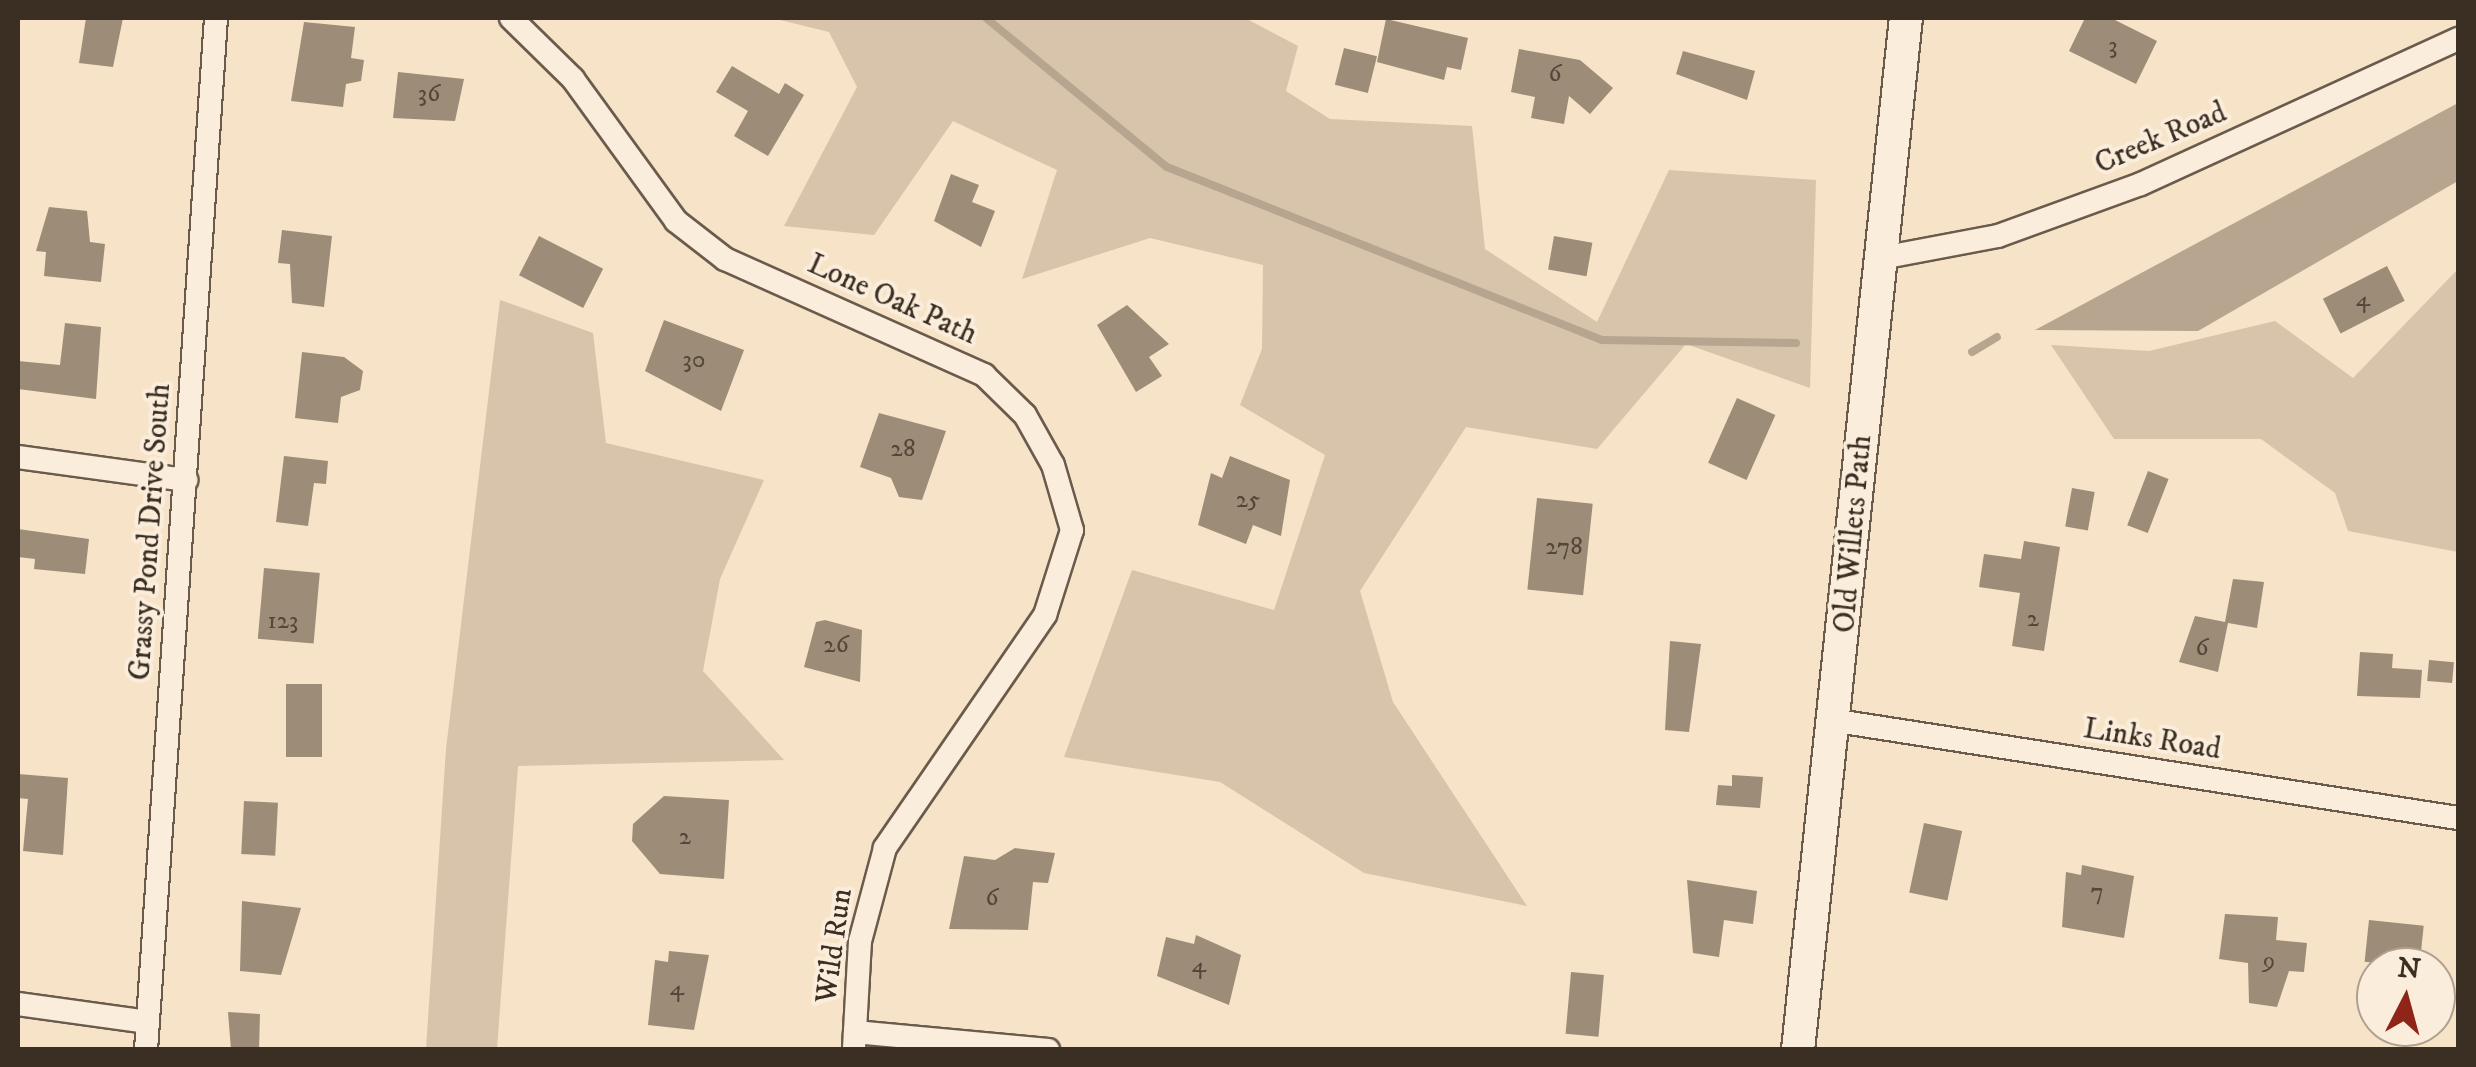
<!DOCTYPE html>
<style>
body{margin:0}
#map{position:relative;width:2476px;height:1067px;overflow:hidden;background:#f7e3c7;font-family:"IM FELL DW Pica",serif}
div>[style]{position:absolute}
.green>*{inset:0;background:#d7c4ab}
.water>*{inset:0;background:#b7a58f}
.stream>*{height:8px;margin:-4px;padding:0 4px;transform-origin:4px;border-radius:4px;background:#b7a58f}
.building>*{inset:0;background:#9d8c78;transform-origin:0 0}
.roads{filter:drop-shadow(2px 0 #6a5b4c) drop-shadow(-2px 0 #6a5b4c) drop-shadow(0 2px #6a5b4c) drop-shadow(0 -2px #6a5b4c)}
.minor>*{height:22px;margin:-11px;padding:0 11px;transform-origin:11px;border-radius:11px;background:#faeddb}
.secondary>*{height:32px;margin:-16px;padding:0 16px;transform-origin:16px;border-radius:16px;background:#faeddb}
span{translate:-50% -50%;white-space:nowrap;text-align:center;line-height:1.15;-webkit-text-stroke:8px #faeddb;paint-order:stroke}
.number-label{font-size:25px;color:#544638}
.number-label span{-webkit-text-stroke-width:0}
.street-label{font-size:30px;color:#3b2e23}
.frame{position:absolute;inset:0;border:20px solid #3b2e23;pointer-events:none}
.north{position:absolute;left:2356px;top:947px;width:100px;height:100px;box-sizing:border-box;background:#faeddb;border:2px solid #aea191;border-radius:50%;rotate:6deg;font-size:28px;font-weight:700;line-height:40px;text-align:center;color:#3b2e23}
.north::after{content:'';display:block;margin:auto;width:35px;height:45px;background:#8f2418;clip-path:polygon(50% 0,100% 100%,50% 72%,0 100%)}
</style>
<div id="map">
<div class="green">
<i style="clip-path:polygon(772px 18px,1245px 18px,1298px 46px,1286px 91px,1330px 119px,1472px 126px,1485px 249px,1597px 322px,1669px 170px,1816px 180px,1810px 388px,1686px 344px,1597px 449px,1466px 427px,1360px 591px,1393px 702px,1527px 906px,1364px 873px,1220px 782px,1064px 757px,1132px 570px,1274px 610px,1325px 455px,1240px 405px,1262px 349px,1263px 265px,1150px 238px,1022px 279px,1057px 170px,953px 121px,874px 235px,784px 226px,857px 87px,829px 32px)"></i>
<i style="clip-path:polygon(2458px 269px,2458px 552px,2348px 531px,2335px 493px,2261px 439px,2114px 439px,2051px 345px,2149px 351px,2275px 321px,2353px 378px)"></i>
<i style="clip-path:polygon(500px 300px,593px 333px,606px 443px,764px 480px,720px 579px,703px 671px,784px 760px,518px 766px,497px 1049px,426px 1049px,446px 749px)"></i>
</div>
<div class="water">
<i style="clip-path:polygon(2458px 103px,2458px 181px,2198px 331px,2035px 330px)"></i>
</div>
<div class="stream">
<i style="left:986px;top:18px;width:234px;rotate:39.5deg"></i>
<i style="left:1167px;top:167px;width:468px;rotate:21.7deg"></i>
<i style="left:1602px;top:340px;width:194px;rotate:0.9deg"></i>
<i style="left:1972px;top:352px;width:29px;rotate:-31deg"></i>
</div>
<div class="building">
<i style="clip-path:polygon(86px 18px,123px 18px,113px 67px,79px 63px)"></i>
<i style="clip-path:polygon(2085px 18px,2111px 18px,2157px 41px,2136px 84px,2069px 51px)"></i>
<i style="clip-path:polygon(1386px 19px,1468px 38px,1461px 70px,1447px 67px,1444px 80px,1377px 62px)"></i>
<i style="clip-path:polygon(304px 22px,355px 27px,351px 58px,364px 60px,361px 81px,346px 84px,343px 107px,291px 101px)"></i>
<i style="left:1344px;top:48px;width:34px;height:38px;rotate:14deg"></i>
<i style="clip-path:polygon(1519px 49px,1580px 60px,1613px 88px,1590px 114px,1569px 96px,1564px 124px,1531px 118px,1535px 97px,1511px 92px)"></i>
<i style="clip-path:polygon(1683px 51px,1755px 71px,1747px 100px,1676px 74px)"></i>
<i style="clip-path:polygon(732px 66px,779px 94px,785px 83px,804px 95px,768px 156px,734px 136px,748px 111px,716px 92px)"></i>
<i style="clip-path:polygon(398px 72px,464px 79px,455px 121px,393px 118px)"></i>
<i style="clip-path:polygon(951px 174px,979px 185px,972px 202px,995px 211px,981px 247px,934px 221px)"></i>
<i style="clip-path:polygon(49px 207px,87px 211px,90px 242px,105px 244px,101px 282px,44px 276px,46px 252px,36px 251px)"></i>
<i style="clip-path:polygon(282px 230px,332px 236px,324px 307px,292px 303px,290px 264px,278px 263px)"></i>
<i style="left:539px;top:236px;width:72px;height:44px;rotate:27deg"></i>
<i style="left:1554px;top:236px;width:39px;height:34px;rotate:10deg"></i>
<i style="left:2387px;top:266px;width:39px;height:72px;rotate:63deg"></i>
<i style="clip-path:polygon(1127px 305px,1169px 344px,1149px 357px,1162px 376px,1136px 392px,1097px 325px)"></i>
<i style="clip-path:polygon(664px 320px,744px 350px,721px 411px,645px 371px)"></i>
<i style="clip-path:polygon(65px 323px,101px 327px,96px 399px,18px 389px,18px 361px,60px 365px)"></i>
<i style="clip-path:polygon(302px 352px,344px 357px,363px 371px,360px 390px,341px 397px,338px 423px,295px 418px)"></i>
<i style="left:1737px;top:398px;width:42px;height:71px;rotate:24deg"></i>
<i style="clip-path:polygon(879px 413px,946px 431px,922px 500px,899px 497px,891px 478px,860px 467px)"></i>
<i style="clip-path:polygon(284px 456px,328px 461px,326px 484px,314px 483px,308px 526px,276px 522px)"></i>
<i style="clip-path:polygon(1230px 456px,1290px 480px,1281px 536px,1253px 525px,1246px 544px,1198px 525px,1211px 473px,1222px 478px)"></i>
<i style="left:2148px;top:471px;width:22px;height:58px;rotate:21deg"></i>
<i style="left:2072px;top:488px;width:23px;height:39px;rotate:10deg"></i>
<i style="left:1537px;top:498px;width:56px;height:92px;rotate:6deg"></i>
<i style="clip-path:polygon(18px 529px,89px 539px,85px 574px,34px 569px,35px 559px,18px 557px)"></i>
<i style="clip-path:polygon(2024px 541px,2060px 547px,2044px 651px,2012px 646px,2020px 593px,1979px 587px,1984px 554px,2021px 559px)"></i>
<i style="left:264px;top:568px;width:56px;height:71px;rotate:5deg"></i>
<i style="clip-path:polygon(2233px 579px,2264px 582px,2257px 628px,2228px 623px,2218px 672px,2179px 662px,2195px 616px,2225px 622px)"></i>
<i style="clip-path:polygon(825px 620px,862px 630px,860px 682px,804px 667px,816px 622px)"></i>
<i style="clip-path:polygon(1670px 641px,1701px 644px,1689px 732px,1665px 730px)"></i>
<i style="clip-path:polygon(2360px 652px,2393px 654px,2392px 668px,2422px 670px,2420px 698px,2357px 696px)"></i>
<i style="left:2429px;top:660px;width:25px;height:21px;rotate:5deg"></i>
<i style="left:286px;top:684px;width:36px;height:73px"></i>
<i style="clip-path:polygon(18px 774px,68px 778px,63px 855px,23px 851px,28px 799px,18px 798px)"></i>
<i style="clip-path:polygon(1732px 775px,1763px 777px,1760px 808px,1716px 805px,1718px 785px,1732px 786px)"></i>
<i style="clip-path:polygon(664px 796px,729px 800px,724px 879px,660px 874px,632px 841px,633px 824px)"></i>
<i style="left:244px;top:801px;width:34px;height:53px;rotate:3deg"></i>
<i style="left:1924px;top:823px;width:39px;height:71px;rotate:12deg"></i>
<i style="clip-path:polygon(1015px 848px,1055px 853px,1048px 883px,1033px 882px,1028px 930px,949px 929px,964px 856px,995px 860px)"></i>
<i style="clip-path:polygon(2082px 865px,2134px 876px,2124px 938px,2062px 927px,2066px 872px,2081px 875px)"></i>
<i style="clip-path:polygon(1687px 880px,1757px 891px,1753px 924px,1724px 920px,1719px 957px,1693px 953px)"></i>
<i style="clip-path:polygon(242px 901px,301px 908px,281px 975px,240px 971px)"></i>
<i style="clip-path:polygon(2225px 914px,2278px 917px,2276px 940px,2307px 943px,2304px 972px,2289px 971px,2277px 1007px,2249px 1003px,2248px 963px,2219px 959px)"></i>
<i style="left:2369px;top:920px;width:55px;height:42px;rotate:6deg"></i>
<i style="clip-path:polygon(1196px 935px,1241px 955px,1229px 1005px,1157px 976px,1166px 937px,1194px 944px)"></i>
<i style="clip-path:polygon(669px 951px,709px 955px,694px 1030px,648px 1025px,655px 960px,668px 962px)"></i>
<i style="left:1571px;top:972px;width:33px;height:62px;rotate:5deg"></i>
<i style="clip-path:polygon(228px 1012px,260px 1014px,259px 1050px,231px 1050px)"></i>
</div>
<div class="roads">
<div class="minor">
<i style="left:511px;top:18px;width:87px;rotate:44.5deg"></i>
<i style="left:573px;top:79px;width:175px;rotate:54deg"></i>
<i style="left:676px;top:221px;width:62px;rotate:37.8deg"></i>
<i style="left:725px;top:259px;width:284px;rotate:24.1deg"></i>
<i style="left:984px;top:375px;width:57px;rotate:44.3deg"></i>
<i style="left:1025px;top:415px;width:57px;rotate:60.8deg"></i>
<i style="left:1053px;top:465px;width:68px;rotate:73.7deg"></i>
<i style="left:1072px;top:530px;width:89px;rotate:107.6deg"></i>
<i style="left:1045px;top:615px;width:283px;rotate:124.5deg"></i>
<i style="left:885px;top:848px;width:96px;rotate:105deg"></i>
<i style="left:860px;top:941px;width:109px;rotate:93.2deg"></i>
<i style="left:1876px;top:259px;width:124px;rotate:-10.7deg"></i>
<i style="left:1998px;top:236px;width:152px;rotate:-20deg"></i>
<i style="left:2141px;top:184px;width:349px;rotate:-24.6deg"></i>
<i style="left:18px;top:457px;width:170px;rotate:7.8deg"></i>
<i style="left:1837px;top:721px;width:629px;rotate:8.88deg"></i>
<i style="left:18px;top:1004px;width:131px;rotate:7.9deg"></i>
<i style="left:855px;top:1032px;width:194px;rotate:5.3deg"></i>
<i style="left:146px;top:1050px;width:1034px;rotate:-86.12deg"></i>
</div>
<div class="secondary">
<i style="left:1798px;top:1050px;width:1038px;rotate:-84.03deg"></i>
</div>
</div>
<div class="number-label">
<span style="left:2113px;top:46px">3</span>
<span style="left:1555px;top:74px">6</span>
<span style="left:429px;top:94px">36</span>
<span style="left:2363px;top:299px">4</span>
<span style="left:694px;top:360px">30</span>
<span style="left:903px;top:449px">28</span>
<span style="left:1248px;top:500px">25</span>
<span style="left:1564px;top:547px">278</span>
<span style="left:2033px;top:619px">2</span>
<span style="left:283px;top:621px">123</span>
<span style="left:836px;top:645px">26</span>
<span style="left:2202px;top:648px">6</span>
<span style="left:685px;top:837px">2</span>
<span style="left:2097px;top:892px">7</span>
<span style="left:992px;top:898px">6</span>
<span style="left:2269px;top:961px">9</span>
<span style="left:1199px;top:965px">4</span>
<span style="left:677px;top:988px">4</span>
</div>
<div class="street-label">
<span style="left:2161px;top:139px;rotate:-23deg">Creek Road</span>
<span style="left:892px;top:300px;rotate:24deg">Lone Oak Path</span>
<span style="left:151px;top:532px;rotate:-86deg">Grassy Pond Drive South</span>
<span style="left:1854px;top:534px;rotate:-85deg">Old Willets Path</span>
<span style="left:2152px;top:740px;rotate:9deg">Links Road</span>
<span style="left:835px;top:946px;rotate:-82deg">Wild Run</span>
</div>
<div class="frame"></div>
<div class="north">N</div>
</div>
